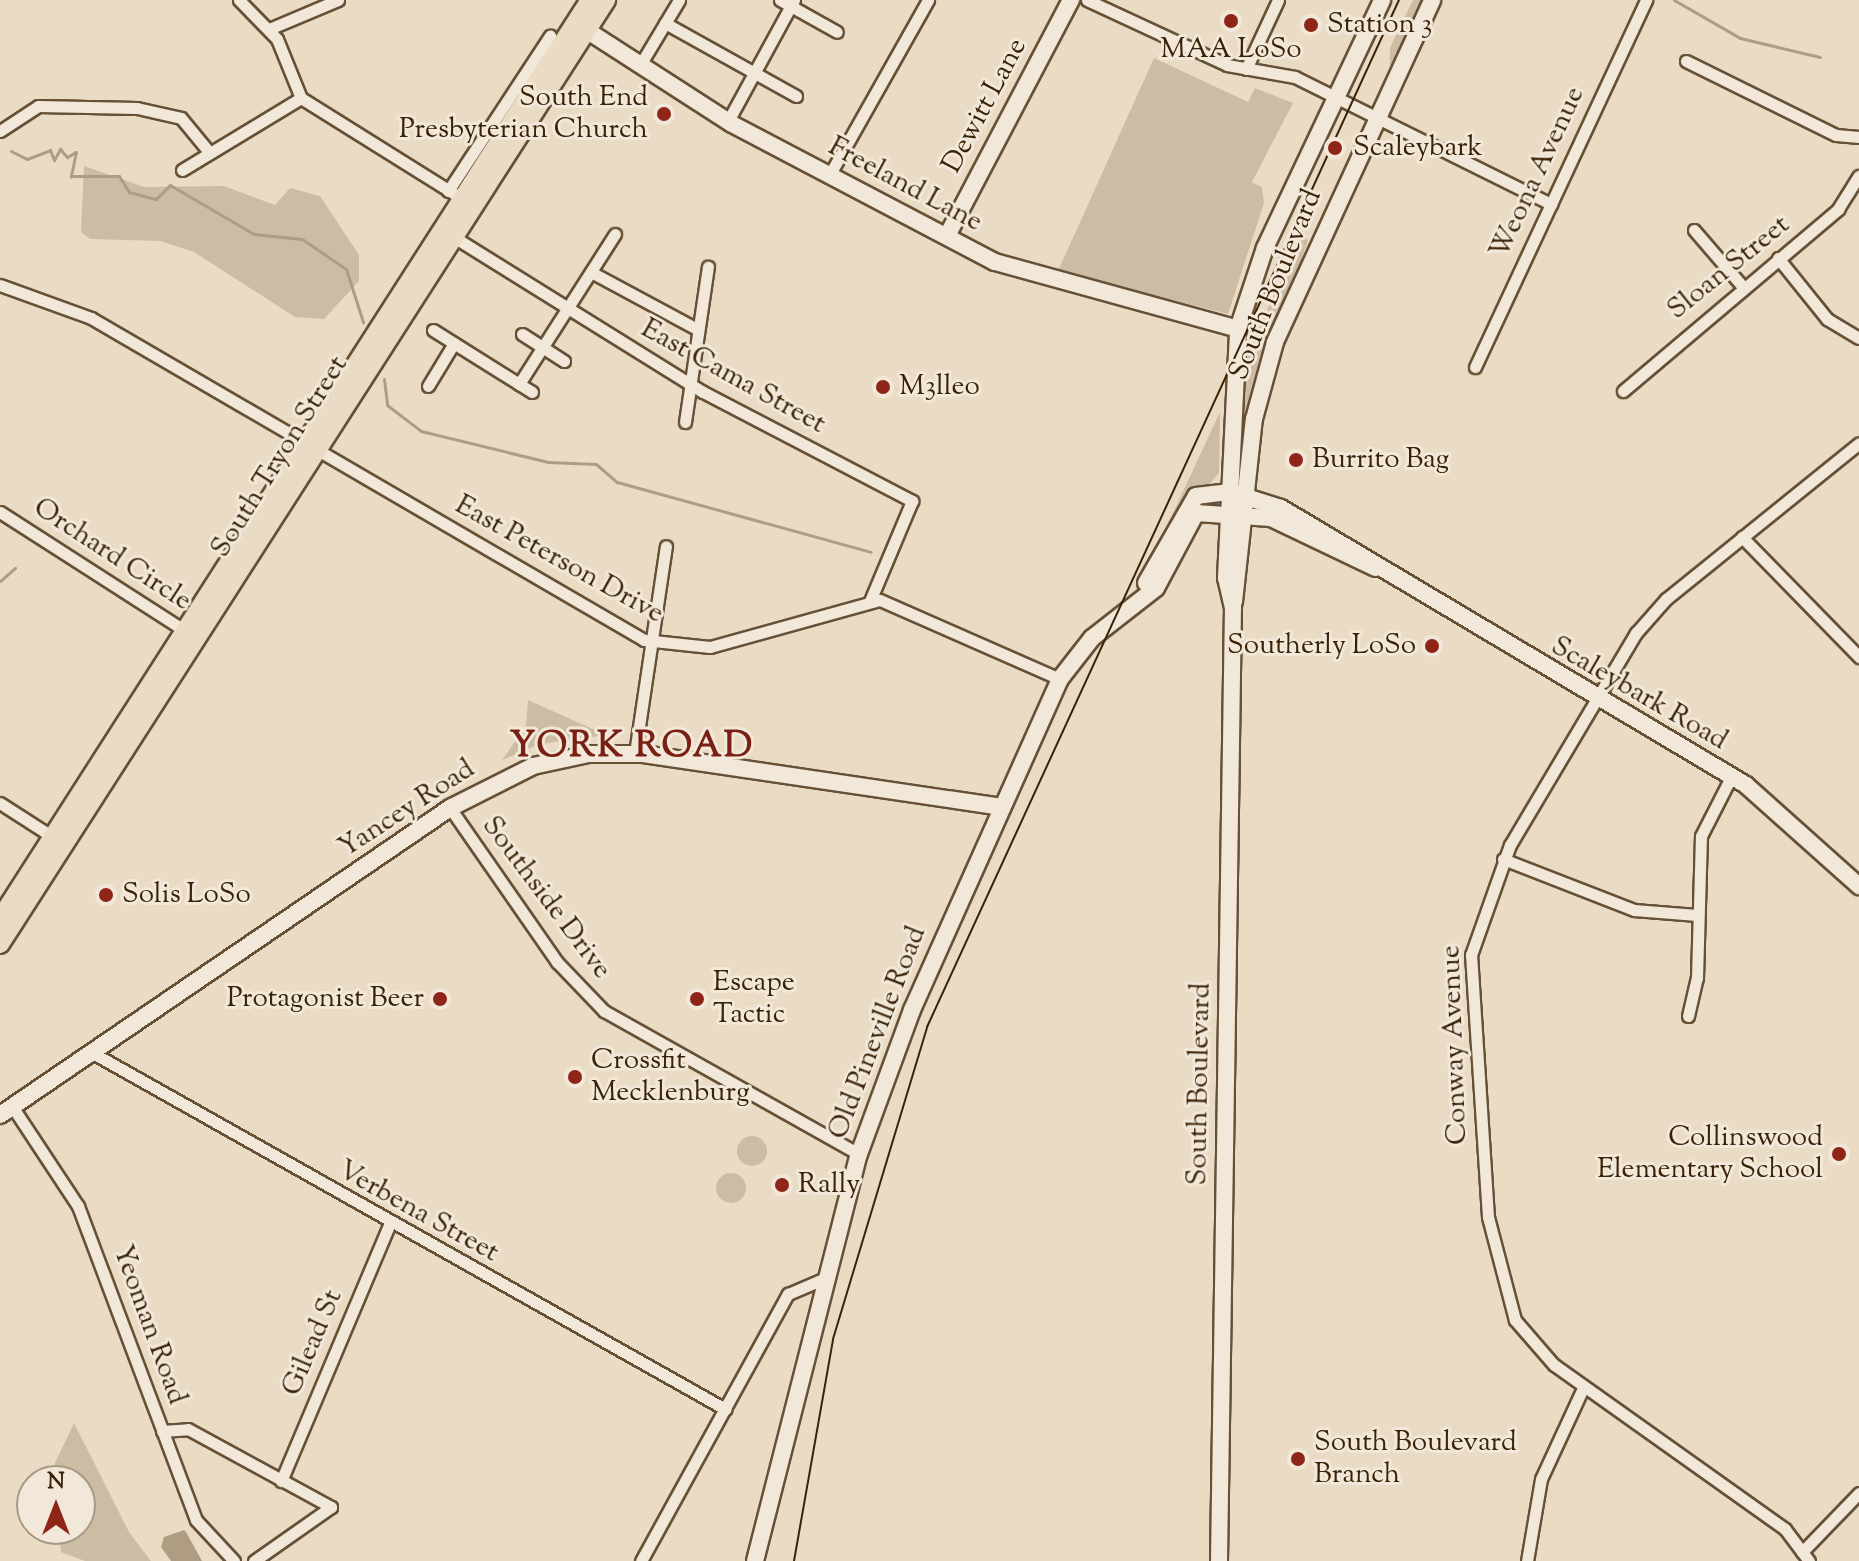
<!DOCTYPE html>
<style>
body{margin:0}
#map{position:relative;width:1859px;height:1561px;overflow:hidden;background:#eadcc4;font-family:"Sorts Mill Goudy",serif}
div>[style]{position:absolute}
.green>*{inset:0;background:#ccbca4}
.round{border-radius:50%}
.water>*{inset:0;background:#ae9d83}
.stream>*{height:3px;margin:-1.5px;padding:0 1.5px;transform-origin:1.5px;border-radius:1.5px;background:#ae9d83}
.roads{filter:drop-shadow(2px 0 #665036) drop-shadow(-2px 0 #665036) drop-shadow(0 2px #665036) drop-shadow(0 -2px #665036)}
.street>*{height:11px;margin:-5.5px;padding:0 5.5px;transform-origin:5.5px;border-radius:5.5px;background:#f1e8d9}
.secondary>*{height:16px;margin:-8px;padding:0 8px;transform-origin:8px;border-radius:8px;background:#f1e8d9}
.primary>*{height:18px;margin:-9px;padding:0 9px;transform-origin:9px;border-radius:9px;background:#eadcc4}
.tram>*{height:2px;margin:-1px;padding:0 1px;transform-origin:1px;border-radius:1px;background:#3a2206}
.dots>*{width:22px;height:22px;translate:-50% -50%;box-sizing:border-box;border:4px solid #f1e8d9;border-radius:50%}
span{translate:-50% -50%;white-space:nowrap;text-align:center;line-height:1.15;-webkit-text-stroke:6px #f1e8d9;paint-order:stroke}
.poi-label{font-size:28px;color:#3a2206}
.left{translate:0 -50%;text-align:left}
.right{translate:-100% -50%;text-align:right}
.street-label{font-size:28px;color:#3a2206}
.district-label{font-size:36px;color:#7a1f14;font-weight:700;letter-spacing:2px}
.north{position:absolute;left:16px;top:1465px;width:80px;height:80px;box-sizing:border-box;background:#f1e8d9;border:2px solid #a89985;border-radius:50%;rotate:0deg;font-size:22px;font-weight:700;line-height:32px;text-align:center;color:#3a2206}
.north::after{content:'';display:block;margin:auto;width:28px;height:36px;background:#8f2418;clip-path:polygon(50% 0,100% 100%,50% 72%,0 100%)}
</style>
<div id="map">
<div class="green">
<i style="clip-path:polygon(1413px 0,1426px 0,1390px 66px,1390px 48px)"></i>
<i style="clip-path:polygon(1154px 58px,1248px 102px,1255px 88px,1293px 103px,1252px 182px,1262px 187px,1264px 203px,1228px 314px,1058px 271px)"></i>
<i style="clip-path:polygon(84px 166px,144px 187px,224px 186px,275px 205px,290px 188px,320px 196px,359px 255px,359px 281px,324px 319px,295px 317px,194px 252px,160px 241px,90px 239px,81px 232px)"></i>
<i style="clip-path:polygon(1303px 235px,1308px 240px,1241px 436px,1241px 364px)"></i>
<i style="clip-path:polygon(1220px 411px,1219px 473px,1161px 539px,1220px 412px)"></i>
<i style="clip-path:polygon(528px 700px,606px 735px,540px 744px,502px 760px,526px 726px)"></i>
<i class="round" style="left:737px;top:1136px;width:30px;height:30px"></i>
<i class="round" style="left:716px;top:1173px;width:30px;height:30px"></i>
<i style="clip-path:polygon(74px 1423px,129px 1532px,151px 1561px,85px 1561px,61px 1552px,58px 1529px,80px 1529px,80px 1481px,55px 1481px,55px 1463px)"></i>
</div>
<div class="water">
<i style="clip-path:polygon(184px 1530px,186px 1532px,202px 1561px,171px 1561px,161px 1547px,164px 1537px)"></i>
</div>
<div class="stream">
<i style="left:1674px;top:0;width:76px;rotate:29.9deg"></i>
<i style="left:1740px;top:38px;width:82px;rotate:13.4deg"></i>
<i style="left:11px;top:151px;width:18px;rotate:27deg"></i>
<i style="left:27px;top:159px;width:25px;rotate:-21deg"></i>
<i style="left:50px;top:150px;width:11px;rotate:68deg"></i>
<i style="left:54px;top:160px;width:13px;rotate:-61deg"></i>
<i style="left:60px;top:149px;width:11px;rotate:49deg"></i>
<i style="left:67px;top:157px;width:10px;rotate:-29deg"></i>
<i style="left:76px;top:152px;width:25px;rotate:102deg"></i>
<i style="left:71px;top:176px;width:48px"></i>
<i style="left:119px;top:176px;width:19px;rotate:58deg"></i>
<i style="left:129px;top:192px;width:28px;rotate:15deg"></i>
<i style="left:156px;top:199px;width:20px;rotate:-45deg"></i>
<i style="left:170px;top:185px;width:97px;rotate:30.3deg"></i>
<i style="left:254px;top:234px;width:48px;rotate:5.9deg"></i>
<i style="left:302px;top:239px;width:53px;rotate:34.3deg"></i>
<i style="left:346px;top:269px;width:56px;rotate:72.2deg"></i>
<i style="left:384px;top:379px;width:26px;rotate:83deg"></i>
<i style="left:387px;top:405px;width:43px;rotate:37.4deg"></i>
<i style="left:421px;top:431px;width:131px;rotate:13.7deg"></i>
<i style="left:548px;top:462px;width:48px;rotate:2.4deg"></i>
<i style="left:596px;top:464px;width:28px;rotate:41deg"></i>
<i style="left:617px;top:482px;width:263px;rotate:15.4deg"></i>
<i style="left:0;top:581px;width:20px;rotate:-41deg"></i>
</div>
<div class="roads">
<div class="street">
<i style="left:239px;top:0;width:54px;rotate:45.7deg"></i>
<i style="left:277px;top:39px;width:64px;rotate:67.9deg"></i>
<i style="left:301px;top:98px;width:195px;rotate:32deg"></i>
<i style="left:780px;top:0;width:65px;rotate:29.3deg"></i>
<i style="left:1087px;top:0;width:154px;rotate:24.9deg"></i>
<i style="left:1227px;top:65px;width:69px;rotate:10deg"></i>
<i style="left:1295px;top:77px;width:286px;rotate:26.4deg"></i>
<i style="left:665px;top:23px;width:150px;rotate:29.1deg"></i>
<i style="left:269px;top:29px;width:75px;rotate:-22.8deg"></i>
<i style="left:1686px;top:61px;width:167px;rotate:26.3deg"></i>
<i style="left:1836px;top:135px;width:23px;rotate:5deg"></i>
<i style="left:640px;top:65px;width:76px;rotate:-59deg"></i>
<i style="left:1246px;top:69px;width:76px;rotate:-65.1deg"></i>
<i style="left:728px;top:121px;width:138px;rotate:-61.4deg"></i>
<i style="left:0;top:131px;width:45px;rotate:-33.3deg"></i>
<i style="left:38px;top:106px;width:99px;rotate:1.2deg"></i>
<i style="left:137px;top:108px;width:45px;rotate:12.8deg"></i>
<i style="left:181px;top:118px;width:45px;rotate:50.4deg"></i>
<i style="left:182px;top:170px;width:139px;rotate:-31.2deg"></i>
<i style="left:830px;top:174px;width:200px;rotate:-60.6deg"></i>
<i style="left:448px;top:191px;width:186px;rotate:-56.7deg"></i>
<i style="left:1694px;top:230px;width:75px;rotate:49.3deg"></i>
<i style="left:449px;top:234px;width:299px;rotate:31.9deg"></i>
<i style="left:703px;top:392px;width:236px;rotate:27.5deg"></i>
<i style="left:912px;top:501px;width:108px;rotate:112.8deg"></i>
<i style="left:1778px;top:258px;width:78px;rotate:51.2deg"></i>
<i style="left:1827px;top:319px;width:37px;rotate:31deg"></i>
<i style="left:591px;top:272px;width:120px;rotate:28.3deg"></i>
<i style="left:0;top:285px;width:97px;rotate:19.9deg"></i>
<i style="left:91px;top:318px;width:640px;rotate:30.21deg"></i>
<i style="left:644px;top:640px;width:66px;rotate:6.1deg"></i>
<i style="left:710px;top:647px;width:176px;rotate:-15.5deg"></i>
<i style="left:880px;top:600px;width:197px;rotate:23.7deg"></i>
<i style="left:433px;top:330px;width:102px;rotate:32.1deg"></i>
<i style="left:522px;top:334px;width:50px;rotate:32.7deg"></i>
<i style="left:1475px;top:367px;width:405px;rotate:-65deg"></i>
<i style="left:428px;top:386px;width:50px;rotate:-58.8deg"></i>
<i style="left:1623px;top:391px;width:282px;rotate:-40.2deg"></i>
<i style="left:1838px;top:209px;width:39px;rotate:-58deg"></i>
<i style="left:532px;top:392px;width:15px;rotate:-148deg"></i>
<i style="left:519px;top:384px;width:178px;rotate:-57.4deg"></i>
<i style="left:685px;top:422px;width:157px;rotate:-81.6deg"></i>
<i style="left:0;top:512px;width:226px;rotate:32.7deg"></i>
<i style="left:1742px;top:537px;width:168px;rotate:45.7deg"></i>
<i style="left:635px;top:753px;width:209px;rotate:-81.5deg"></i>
<i style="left:0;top:803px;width:63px;rotate:32.7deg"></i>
<i style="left:450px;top:808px;width:188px;rotate:55.2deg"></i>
<i style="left:557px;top:962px;width:68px;rotate:46.2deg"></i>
<i style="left:604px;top:1011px;width:292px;rotate:29.3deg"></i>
<i style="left:1503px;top:859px;width:141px;rotate:21.3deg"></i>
<i style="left:1634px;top:910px;width:63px;rotate:4.5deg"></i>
<i style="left:1688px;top:1016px;width:39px;rotate:-77deg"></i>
<i style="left:1697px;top:978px;width:142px;rotate:-88.4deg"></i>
<i style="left:1701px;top:836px;width:66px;rotate:-63deg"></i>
<i style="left:91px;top:1052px;width:728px;rotate:29.38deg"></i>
<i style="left:12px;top:1106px;width:120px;rotate:56.6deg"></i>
<i style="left:78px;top:1206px;width:335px;rotate:69.4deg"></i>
<i style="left:196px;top:1520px;width:56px;rotate:47.2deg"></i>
<i style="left:162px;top:1431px;width:26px;rotate:-4deg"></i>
<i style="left:188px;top:1429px;width:163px;rotate:28.6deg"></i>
<i style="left:331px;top:1507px;width:94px;rotate:145deg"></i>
<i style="left:281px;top:1481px;width:280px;rotate:-67.1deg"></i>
<i style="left:1802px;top:1552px;width:82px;rotate:-46deg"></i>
<i style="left:641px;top:1561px;width:305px;rotate:-61.2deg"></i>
<i style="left:788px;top:1294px;width:38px;rotate:-23deg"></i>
<i style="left:1527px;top:1561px;width:83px;rotate:-80.3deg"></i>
<i style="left:1541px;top:1479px;width:102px;rotate:-65.2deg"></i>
<i style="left:1809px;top:1561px;width:40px;rotate:-127deg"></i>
<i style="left:1785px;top:1529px;width:283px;rotate:-144.6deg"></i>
<i style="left:1554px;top:1365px;width:60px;rotate:-130.9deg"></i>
<i style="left:1515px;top:1320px;width:106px;rotate:-104.7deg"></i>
<i style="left:1488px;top:1217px;width:263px;rotate:-93.7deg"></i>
<i style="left:1471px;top:955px;width:117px;rotate:-70.5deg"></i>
<i style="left:1510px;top:845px;width:247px;rotate:-59.3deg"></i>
<i style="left:1636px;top:633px;width:45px;rotate:-48.6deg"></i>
<i style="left:1666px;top:599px;width:248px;rotate:-38.9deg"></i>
</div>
<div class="secondary">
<i style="left:577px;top:24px;width:184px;rotate:32.8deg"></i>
<i style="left:732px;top:124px;width:297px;rotate:27.7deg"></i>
<i style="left:995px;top:262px;width:252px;rotate:15.4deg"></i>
<i style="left:947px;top:236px;width:267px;rotate:-62.3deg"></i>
<i style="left:1146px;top:583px;width:100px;rotate:-60.1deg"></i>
<i style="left:1196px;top:496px;width:34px;rotate:-7deg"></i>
<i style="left:1230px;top:492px;width:53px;rotate:17.4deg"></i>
<i style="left:1281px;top:508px;width:541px;rotate:30.78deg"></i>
<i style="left:1746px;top:785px;width:152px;rotate:41.8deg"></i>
<i style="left:1234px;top:602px;width:184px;rotate:-83.8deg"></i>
<i style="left:1254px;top:419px;width:80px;rotate:-74.7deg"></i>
<i style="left:1275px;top:342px;width:376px;rotate:-65.3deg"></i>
<i style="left:0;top:1115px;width:545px;rotate:-34.3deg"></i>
<i style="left:450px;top:808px;width:93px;rotate:-26.8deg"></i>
<i style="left:533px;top:766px;width:57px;rotate:-12.1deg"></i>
<i style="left:589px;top:754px;width:54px"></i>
<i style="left:643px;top:754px;width:363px;rotate:8.4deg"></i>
<i style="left:755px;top:1561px;width:420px;rotate:-75.7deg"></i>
<i style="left:859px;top:1154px;width:153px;rotate:-69.8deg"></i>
<i style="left:912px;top:1010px;width:363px;rotate:-65.9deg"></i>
<i style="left:1060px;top:679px;width:52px;rotate:-52deg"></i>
<i style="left:1092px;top:638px;width:81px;rotate:-38deg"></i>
<i style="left:1156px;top:588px;width:85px;rotate:-61.9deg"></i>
<i style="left:1196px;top:513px;width:75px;rotate:3.8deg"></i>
<i style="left:1271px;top:518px;width:116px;rotate:25.5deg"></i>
<i style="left:1219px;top:1561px;width:953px;rotate:-89.16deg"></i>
<i style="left:1233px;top:608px;width:31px;rotate:-103deg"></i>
<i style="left:1226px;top:578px;width:249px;rotate:-87.2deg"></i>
<i style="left:1238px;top:329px;width:85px;rotate:-71.6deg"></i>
<i style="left:1265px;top:248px;width:274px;rotate:-64.7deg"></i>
</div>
<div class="primary">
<i style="left:0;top:919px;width:1092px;rotate:-57.3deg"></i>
<i style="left:0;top:944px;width:1122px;rotate:-57.3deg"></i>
</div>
</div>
<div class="tram">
<i style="left:794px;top:1561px;width:225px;rotate:-80deg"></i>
<i style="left:833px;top:1339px;width:326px;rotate:-73.2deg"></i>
<i style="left:927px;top:1027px;width:1130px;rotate:-65.32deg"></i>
</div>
<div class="dots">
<i style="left:1231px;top:21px;background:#8f2418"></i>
<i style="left:1311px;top:25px;background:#8f2418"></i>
<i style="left:664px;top:114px;background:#8f2418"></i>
<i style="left:1335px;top:148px;background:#8f2418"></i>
<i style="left:883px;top:387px;background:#8f2418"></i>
<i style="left:1296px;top:460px;background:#8f2418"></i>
<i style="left:1432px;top:646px;background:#8f2418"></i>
<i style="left:106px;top:895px;background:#8f2418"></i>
<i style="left:440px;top:999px;background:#8f2418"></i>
<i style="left:697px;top:999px;background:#8f2418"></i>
<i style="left:575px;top:1077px;background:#8f2418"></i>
<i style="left:1839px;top:1154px;background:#8f2418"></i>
<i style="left:782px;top:1185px;background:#8f2418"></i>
<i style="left:1298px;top:1459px;background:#8f2418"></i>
</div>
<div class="poi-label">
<span class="left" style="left:1327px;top:25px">Station 3</span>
<span style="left:1231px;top:50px">MAA LoSo</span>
<span class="right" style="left:648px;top:114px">South End<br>Presbyterian Church</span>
<span class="left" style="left:1353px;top:148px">Scaleybark</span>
<span class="left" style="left:899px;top:387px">M3lleo</span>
<span class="left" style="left:1312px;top:460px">Burrito Bag</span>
<span class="right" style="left:1416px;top:646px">Southerly LoSo</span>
<span class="left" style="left:122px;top:895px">Solis LoSo</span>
<span class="left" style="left:713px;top:999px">Escape<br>Tactic</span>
<span class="right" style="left:424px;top:999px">Protagonist Beer</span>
<span class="left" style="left:591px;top:1077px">Crossfit<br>Mecklenburg</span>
<span class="right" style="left:1823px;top:1154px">Collinswood<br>Elementary School</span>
<span class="left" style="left:798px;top:1185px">Rally</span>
<span class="left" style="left:1314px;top:1459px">South Boulevard<br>Branch</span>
</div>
<div class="street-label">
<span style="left:985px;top:106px;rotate:-62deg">Dewitt Lane</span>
<span style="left:1538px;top:173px;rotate:-65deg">Weona Avenue</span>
<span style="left:905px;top:185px;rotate:28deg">Freeland Lane</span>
<span style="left:1729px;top:268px;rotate:-39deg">Sloan Street</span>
<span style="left:1276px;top:285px;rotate:-68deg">South Boulevard</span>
<span style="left:733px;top:377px;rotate:29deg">East Cama Street</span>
<span style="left:280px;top:457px;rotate:-58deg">South Tryon Street</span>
<span style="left:112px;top:555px;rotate:33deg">Orchard Circle</span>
<span style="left:559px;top:560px;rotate:29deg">East Peterson Drive</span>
<span style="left:1639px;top:694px;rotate:30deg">Scaleybark Road</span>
<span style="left:407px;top:809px;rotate:-33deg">Yancey Road</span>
<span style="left:546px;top:898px;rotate:53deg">Southside Drive</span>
<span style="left:878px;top:1033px;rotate:-69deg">Old Pineville Road</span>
<span style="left:1455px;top:1045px;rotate:-92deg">Conway Avenue</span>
<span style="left:1200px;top:1084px;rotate:-89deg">South Boulevard</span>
<span style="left:418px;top:1212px;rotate:29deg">Verbena Street</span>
<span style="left:149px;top:1325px;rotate:70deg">Yeoman Road</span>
<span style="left:313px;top:1343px;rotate:-67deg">Gilead St</span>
</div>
<div class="district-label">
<span style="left:632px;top:748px">YORK ROAD</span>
</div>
<div class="north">N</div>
</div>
